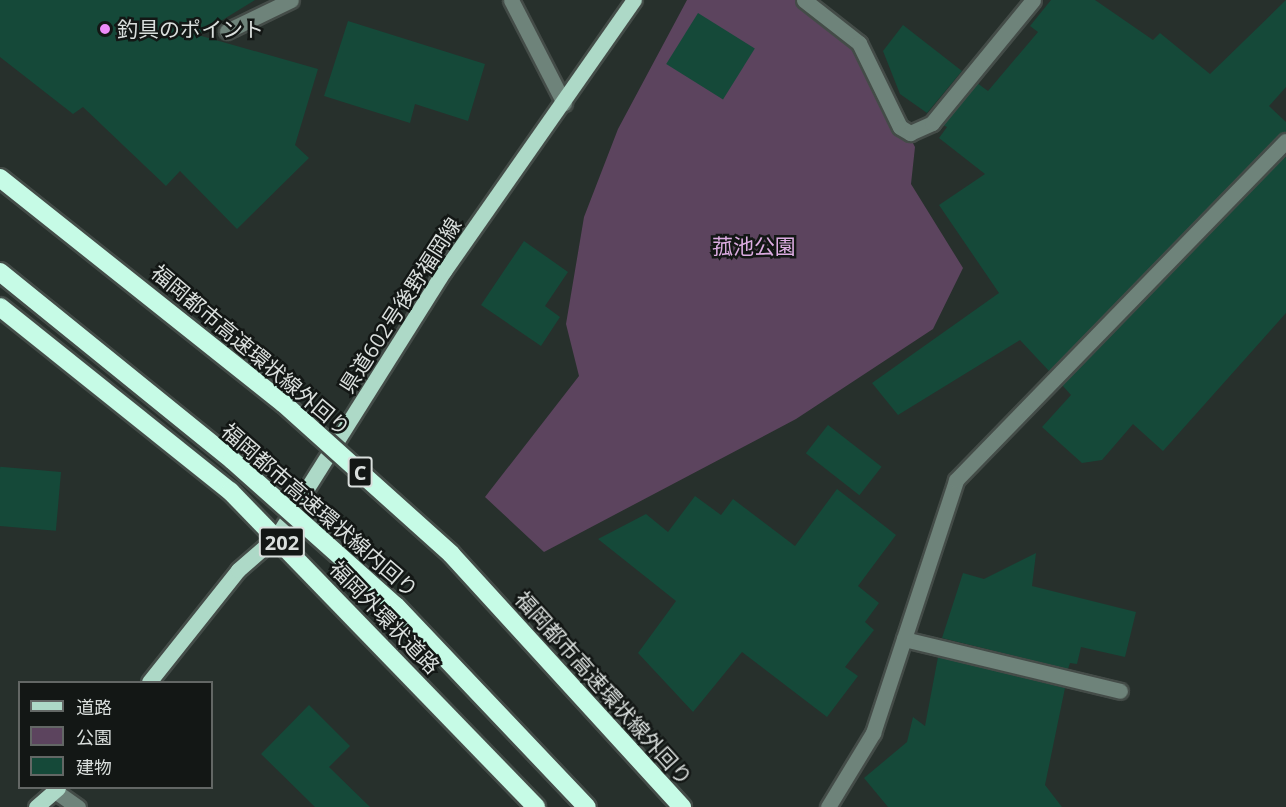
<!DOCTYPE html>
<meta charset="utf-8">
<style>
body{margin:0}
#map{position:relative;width:1286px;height:807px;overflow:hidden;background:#27302c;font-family:"Open Sans","Noto Sans JP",sans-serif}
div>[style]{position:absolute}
.green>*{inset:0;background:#5c445e}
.building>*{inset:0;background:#154939;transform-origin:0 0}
.roads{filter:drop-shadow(2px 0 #444c48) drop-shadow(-2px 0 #444c48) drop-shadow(0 2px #444c48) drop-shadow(0 -2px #444c48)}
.minor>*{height:15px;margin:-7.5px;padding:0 7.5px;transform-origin:7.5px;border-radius:7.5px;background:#6e837a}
.major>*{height:15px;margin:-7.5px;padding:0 7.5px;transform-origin:7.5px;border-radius:7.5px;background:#add9c7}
.highway>*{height:18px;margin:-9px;padding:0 9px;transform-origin:9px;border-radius:9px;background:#c6fbe6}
.bridges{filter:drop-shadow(2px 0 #444c48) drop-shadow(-2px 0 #444c48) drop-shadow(0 2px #444c48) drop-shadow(0 -2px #444c48)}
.highway-bridge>*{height:18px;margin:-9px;padding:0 9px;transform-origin:9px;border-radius:9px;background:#c6fbe6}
.dots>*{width:16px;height:16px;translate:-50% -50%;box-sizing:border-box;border:3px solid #131715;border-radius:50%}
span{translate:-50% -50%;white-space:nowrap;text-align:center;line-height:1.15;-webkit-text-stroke:5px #131715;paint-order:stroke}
.shield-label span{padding:2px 4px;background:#131715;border:2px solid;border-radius:4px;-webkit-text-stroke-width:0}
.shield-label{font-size:20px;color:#dadfdd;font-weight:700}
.poi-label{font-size:21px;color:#dadfdd}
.left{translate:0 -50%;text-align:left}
.park-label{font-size:21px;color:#dcace1}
.street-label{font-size:21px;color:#dadfdd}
.legend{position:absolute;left:18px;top:681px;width:195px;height:108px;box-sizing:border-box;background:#131715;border:2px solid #636765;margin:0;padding:8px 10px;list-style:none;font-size:18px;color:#dadfdd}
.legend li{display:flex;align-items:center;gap:12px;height:30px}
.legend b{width:30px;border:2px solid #636765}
</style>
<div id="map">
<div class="green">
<i style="clip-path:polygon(687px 0,804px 0,859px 43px,915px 147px,911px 184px,963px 268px,933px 329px,796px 419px,544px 552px,485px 497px,579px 376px,566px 324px,584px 217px,618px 129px)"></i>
</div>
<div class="building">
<i style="clip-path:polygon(0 0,255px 0,198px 35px,318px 69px,295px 145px,309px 158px,237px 229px,180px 171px,166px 186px,83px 107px,73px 114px,0 57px)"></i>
<i style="clip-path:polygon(1051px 0,1095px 0,1153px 40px,1160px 33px,1210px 74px,1286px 0,1286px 87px,1269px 106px,1286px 122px,1286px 132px,1049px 371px,1020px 340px,898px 415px,872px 383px,999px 293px,939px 205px,985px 174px,939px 138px,947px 127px,943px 125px,977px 83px,988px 91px,1038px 32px,1030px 26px)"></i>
<i style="left:698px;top:13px;width:67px;height:60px;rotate:32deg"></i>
<i style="clip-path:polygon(348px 21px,485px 64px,468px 121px,415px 104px,410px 123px,324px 96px)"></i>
<i style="clip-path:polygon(903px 25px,962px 71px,927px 113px,900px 94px,883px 51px)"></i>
<i style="clip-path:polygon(1286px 155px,1286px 313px,1163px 451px,1133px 424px,1102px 460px,1082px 463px,1042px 427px,1071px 395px,1062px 385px)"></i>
<i style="clip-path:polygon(524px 241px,568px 272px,545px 306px,560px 317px,541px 346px,481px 305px)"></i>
<i style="left:828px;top:425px;width:68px;height:36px;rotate:38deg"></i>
<i style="left:61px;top:472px;width:59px;height:61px;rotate:95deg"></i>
<i style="clip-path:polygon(837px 489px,896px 535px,858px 586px,879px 603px,865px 622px,874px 630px,845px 667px,858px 676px,827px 717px,742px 652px,693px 712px,638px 653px,676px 601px,598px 539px,646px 514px,668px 532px,695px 496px,721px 515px,733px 499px,795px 546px)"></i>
<i style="clip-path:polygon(1036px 553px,1032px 586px,1136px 612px,1125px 657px,1081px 647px,1077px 664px,1070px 663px,1068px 669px,942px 638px,963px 573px,984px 579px)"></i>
<i style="clip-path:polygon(938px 657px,1065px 688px,1045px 785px,1062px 807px,888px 807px,864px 778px,907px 742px,913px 717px,925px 726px)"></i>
<i style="clip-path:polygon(309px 705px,350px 746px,329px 767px,370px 807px,315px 807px,261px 754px)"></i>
</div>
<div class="roads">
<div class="minor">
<i style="left:511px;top:0;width:116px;rotate:62.8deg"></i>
<i style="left:804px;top:0;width:70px;rotate:38deg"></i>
<i style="left:859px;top:43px;width:93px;rotate:64deg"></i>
<i style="left:900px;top:127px;width:12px;rotate:31deg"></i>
<i style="left:910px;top:133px;width:24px;rotate:-24deg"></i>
<i style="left:932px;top:123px;width:159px;rotate:-50.6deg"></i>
<i style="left:227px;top:31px;width:71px;rotate:-25.8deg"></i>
<i style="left:904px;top:639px;width:222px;rotate:13.5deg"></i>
<i style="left:55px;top:791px;width:28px;rotate:35deg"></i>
<i style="left:828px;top:807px;width:87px;rotate:-58.7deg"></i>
<i style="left:873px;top:733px;width:266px;rotate:-71.8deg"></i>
<i style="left:956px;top:480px;width:473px;rotate:-45.8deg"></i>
</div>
<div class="major">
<i style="left:149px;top:682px;width:143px;rotate:-51.5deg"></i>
<i style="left:238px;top:570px;width:52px;rotate:-41.1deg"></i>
<i style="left:277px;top:536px;width:313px;rotate:-57.8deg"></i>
<i style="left:444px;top:271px;width:331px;rotate:-55deg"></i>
<i style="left:36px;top:807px;width:29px;rotate:-41deg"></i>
</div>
<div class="highway">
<i style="left:0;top:307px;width:295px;rotate:38.7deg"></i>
<i style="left:230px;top:491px;width:440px;rotate:45.9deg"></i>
</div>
</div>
<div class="bridges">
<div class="highway-bridge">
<i style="left:0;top:178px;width:362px;rotate:38.5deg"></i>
<i style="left:283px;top:403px;width:226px;rotate:41.9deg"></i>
<i style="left:451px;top:554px;width:343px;rotate:47.6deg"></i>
<i style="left:0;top:272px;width:299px;rotate:39deg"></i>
<i style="left:232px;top:460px;width:220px;rotate:41.7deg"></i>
<i style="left:396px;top:606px;width:277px;rotate:46.5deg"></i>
</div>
</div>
<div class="dots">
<i style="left:105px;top:29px;background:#ed8cf9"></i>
</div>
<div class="shield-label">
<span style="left:360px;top:472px">C</span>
<span style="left:282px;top:542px">202</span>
</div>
<div class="poi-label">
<span class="left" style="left:117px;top:29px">釣具のポイント</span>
</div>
<div class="park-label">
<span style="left:754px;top:246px">菰池公園</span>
</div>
<div class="street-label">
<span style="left:400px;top:305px;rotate:-57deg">県道602号後野福岡線</span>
<span style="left:251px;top:350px;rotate:40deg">福岡都市高速環状線外回り</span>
<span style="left:320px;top:510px;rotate:41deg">福岡都市高速環状線内回り</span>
<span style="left:385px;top:617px;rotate:46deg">福岡外環状道路</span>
<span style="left:604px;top:688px;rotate:48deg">福岡都市高速環状線外回り</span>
</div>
<ul class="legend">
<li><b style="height:8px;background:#add9c7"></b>道路</li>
<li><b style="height:16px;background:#5c445e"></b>公園</li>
<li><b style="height:16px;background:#154939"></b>建物</li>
</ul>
</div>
